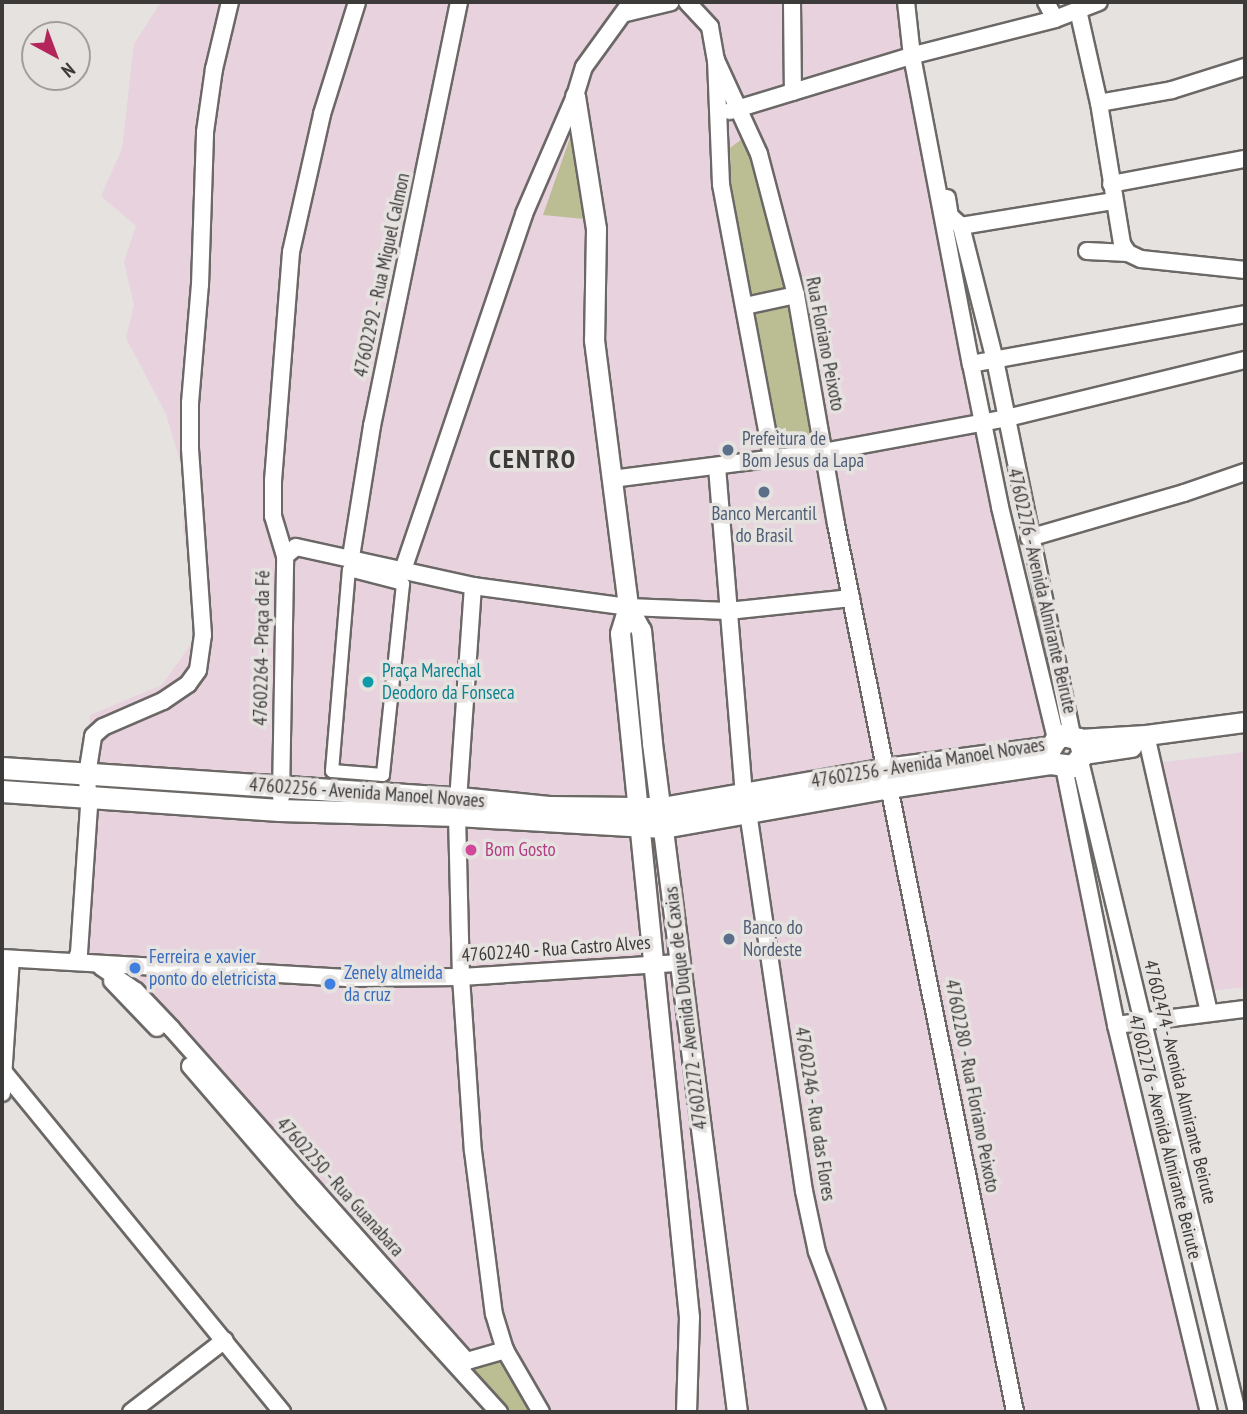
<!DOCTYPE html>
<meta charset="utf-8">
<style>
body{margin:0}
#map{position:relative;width:1247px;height:1414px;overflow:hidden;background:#e5e2e0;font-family:"PT Sans Narrow",sans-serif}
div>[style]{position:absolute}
.commercial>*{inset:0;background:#e8d2de}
.green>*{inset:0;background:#babe92}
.roads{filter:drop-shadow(2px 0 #6b6866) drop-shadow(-2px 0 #6b6866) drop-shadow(0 2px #6b6866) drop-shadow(0 -2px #6b6866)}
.pedestrian>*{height:12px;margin:-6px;padding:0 6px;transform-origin:6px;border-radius:6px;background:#fff}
.minor>*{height:16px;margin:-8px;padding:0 8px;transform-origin:8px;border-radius:8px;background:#fff}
.tertiary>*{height:19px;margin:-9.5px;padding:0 9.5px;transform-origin:9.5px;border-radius:9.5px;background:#fff}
.secondary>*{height:21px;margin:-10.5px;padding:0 10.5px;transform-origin:10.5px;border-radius:10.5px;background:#fff}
.dots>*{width:19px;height:19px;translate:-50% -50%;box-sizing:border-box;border:4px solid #e5e2e0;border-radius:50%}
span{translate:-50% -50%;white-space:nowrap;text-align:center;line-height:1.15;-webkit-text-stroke:7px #e5e2e0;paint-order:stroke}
.street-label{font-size:19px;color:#3c3b3a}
.service-label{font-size:19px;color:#4e5e75}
.left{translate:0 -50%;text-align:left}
.culture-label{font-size:19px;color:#0d838f}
.hotel-label{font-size:19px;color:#b23c85}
.shop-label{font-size:19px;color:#366cbe}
.district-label{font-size:26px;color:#3c3b3a;font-weight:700;letter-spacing:2px}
.frame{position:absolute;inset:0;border:4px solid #3c3b3a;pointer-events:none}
.north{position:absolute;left:21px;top:21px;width:70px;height:70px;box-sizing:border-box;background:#e5e2e0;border:2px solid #a19f9e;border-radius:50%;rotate:139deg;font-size:19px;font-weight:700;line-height:28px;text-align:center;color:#3c3b3a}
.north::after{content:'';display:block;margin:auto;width:24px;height:32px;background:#b42559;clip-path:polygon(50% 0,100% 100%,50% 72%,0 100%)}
</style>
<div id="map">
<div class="commercial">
<i style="clip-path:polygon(161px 2px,907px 2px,1056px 763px,1209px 1412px,541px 1412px,505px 1350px,467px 1361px,136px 991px,79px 953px,90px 715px,162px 685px,198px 634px,183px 526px,186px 481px,166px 414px,126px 338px,134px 305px,124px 262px,136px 226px,101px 196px,122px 149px,134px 44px)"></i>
<i style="clip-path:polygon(1245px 752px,1245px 987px,1209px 991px,1157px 763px)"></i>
</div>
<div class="green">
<i style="clip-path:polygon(572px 132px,584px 219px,543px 215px)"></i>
<i style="clip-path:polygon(746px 136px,754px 154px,819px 440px,778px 449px,731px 182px,730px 148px)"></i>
<i style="clip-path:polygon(502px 1359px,533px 1412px,509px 1412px,470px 1371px)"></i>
</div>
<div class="roads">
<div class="pedestrian">
<i style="left:349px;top:570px;width:56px;rotate:14.5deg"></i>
<i style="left:403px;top:584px;width:192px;rotate:96deg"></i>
<i style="left:383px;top:775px;width:51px;rotate:-175.5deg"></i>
<i style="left:332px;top:771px;width:202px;rotate:-85.2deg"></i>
</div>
<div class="minor">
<i style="left:687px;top:2px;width:34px;rotate:47deg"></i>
<i style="left:710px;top:27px;width:34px;rotate:80deg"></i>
<i style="left:792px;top:2px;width:90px;rotate:89.4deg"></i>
<i style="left:906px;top:2px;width:54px;rotate:83.7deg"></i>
<i style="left:912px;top:56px;width:314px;rotate:79.2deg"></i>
<i style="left:971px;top:364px;width:146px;rotate:78.5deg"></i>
<i style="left:1000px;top:507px;width:239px;rotate:76.4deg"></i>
<i style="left:1056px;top:739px;width:17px;rotate:107deg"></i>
<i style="left:1051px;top:755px;width:9px;rotate:58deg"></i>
<i style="left:1056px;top:763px;width:9px;rotate:27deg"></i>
<i style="left:1064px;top:767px;width:263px;rotate:78.6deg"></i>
<i style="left:1116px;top:1025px;width:398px;rotate:76.5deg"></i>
<i style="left:1046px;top:2px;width:19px;rotate:62deg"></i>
<i style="left:1078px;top:10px;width:95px;rotate:77.3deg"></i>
<i style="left:1099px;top:103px;width:143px;rotate:80.7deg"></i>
<i style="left:1122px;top:244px;width:11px;rotate:56deg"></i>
<i style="left:1128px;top:253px;width:14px;rotate:25deg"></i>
<i style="left:1141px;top:259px;width:105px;rotate:6deg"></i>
<i style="left:626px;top:13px;width:46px;rotate:-13.7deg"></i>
<i style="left:1099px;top:103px;width:74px;rotate:-10.1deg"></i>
<i style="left:1172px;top:90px;width:77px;rotate:-17.5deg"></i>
<i style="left:730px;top:111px;width:196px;rotate:-16.9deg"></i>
<i style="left:918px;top:54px;width:141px;rotate:-14.3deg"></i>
<i style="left:1055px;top:19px;width:47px;rotate:-21.1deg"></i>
<i style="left:1111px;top:184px;width:136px;rotate:-10.6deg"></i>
<i style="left:947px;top:198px;width:18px;rotate:81deg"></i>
<i style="left:950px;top:216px;width:15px;rotate:42deg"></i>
<i style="left:961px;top:226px;width:138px;rotate:75.8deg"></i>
<i style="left:995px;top:360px;width:383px;rotate:78.4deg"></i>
<i style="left:961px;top:226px;width:155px;rotate:-9.3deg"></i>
<i style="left:1087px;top:251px;width:41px;rotate:2.8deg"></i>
<i style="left:745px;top:306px;width:52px;rotate:-12.2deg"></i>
<i style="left:971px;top:364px;width:279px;rotate:-10.3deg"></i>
<i style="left:772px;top:457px;width:278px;rotate:-100.6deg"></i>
<i style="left:721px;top:184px;width:124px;rotate:-92.3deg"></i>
<i style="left:716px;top:60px;width:103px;rotate:65.4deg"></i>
<i style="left:759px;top:154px;width:146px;rotate:75.3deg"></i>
<i style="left:796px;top:295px;width:232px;rotate:80.1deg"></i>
<i style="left:836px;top:524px;width:906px;rotate:78.6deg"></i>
<i style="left:717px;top:467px;width:327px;rotate:85.3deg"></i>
<i style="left:612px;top:479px;width:214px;rotate:-7.3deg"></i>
<i style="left:824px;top:452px;width:186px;rotate:-10.5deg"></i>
<i style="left:1007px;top:418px;width:245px;rotate:-13.7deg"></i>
<i style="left:1029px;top:538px;width:161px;rotate:-16.2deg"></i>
<i style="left:1184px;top:493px;width:65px;rotate:-19deg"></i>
<i style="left:285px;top:556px;width:42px;rotate:-106.7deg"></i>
<i style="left:273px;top:516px;width:35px;rotate:-90deg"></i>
<i style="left:273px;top:481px;width:230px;rotate:-85.5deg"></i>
<i style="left:291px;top:252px;width:141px;rotate:-77.3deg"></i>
<i style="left:322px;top:114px;width:117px;rotate:-72.6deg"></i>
<i style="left:351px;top:557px;width:133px;rotate:-80.9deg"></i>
<i style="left:372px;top:426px;width:433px;rotate:-78.4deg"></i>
<i style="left:403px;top:570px;width:376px;rotate:-71.2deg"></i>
<i style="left:524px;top:214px;width:129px;rotate:-66.6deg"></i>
<i style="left:575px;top:96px;width:30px;rotate:-73deg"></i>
<i style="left:584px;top:67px;width:80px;rotate:-54.1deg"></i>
<i style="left:473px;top:586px;width:156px;rotate:7.7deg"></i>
<i style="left:628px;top:607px;width:100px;rotate:2.3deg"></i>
<i style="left:728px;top:611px;width:124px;rotate:-6deg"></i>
<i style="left:1146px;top:735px;width:285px;rotate:77.2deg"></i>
<i style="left:1080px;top:761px;width:670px;rotate:76.44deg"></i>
<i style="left:281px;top:797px;width:241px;rotate:-89deg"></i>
<i style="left:285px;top:556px;width:14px;rotate:-39deg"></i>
<i style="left:296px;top:547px;width:181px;rotate:12.4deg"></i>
<i style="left:473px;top:586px;width:230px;rotate:94deg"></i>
<i style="left:457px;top:815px;width:162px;rotate:88.6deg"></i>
<i style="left:461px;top:977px;width:174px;rotate:86.1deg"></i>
<i style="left:473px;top:1151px;width:164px;rotate:82.7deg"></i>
<i style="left:494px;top:1314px;width:38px;rotate:73deg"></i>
<i style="left:748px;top:812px;width:383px;rotate:81.6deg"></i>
<i style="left:804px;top:1191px;width:62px;rotate:78deg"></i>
<i style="left:817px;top:1252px;width:171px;rotate:69.4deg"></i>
<i style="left:2px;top:958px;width:346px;rotate:3.3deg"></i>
<i style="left:347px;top:978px;width:114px;rotate:-0.5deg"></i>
<i style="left:461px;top:977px;width:219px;rotate:-3.7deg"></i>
<i style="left:75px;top:962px;width:10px;rotate:-66deg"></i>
<i style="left:79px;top:953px;width:147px;rotate:-86.1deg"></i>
<i style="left:89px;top:806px;width:31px;rotate:-94deg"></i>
<i style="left:87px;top:775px;width:39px;rotate:-81deg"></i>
<i style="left:93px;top:736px;width:13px;rotate:-42deg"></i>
<i style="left:103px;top:727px;width:65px;rotate:-23.4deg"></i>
<i style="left:163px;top:701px;width:30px;rotate:-34deg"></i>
<i style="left:188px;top:684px;width:17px;rotate:-54deg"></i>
<i style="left:198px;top:670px;width:35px;rotate:-82deg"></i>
<i style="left:203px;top:635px;width:187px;rotate:-94deg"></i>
<i style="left:190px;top:448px;width:45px;rotate:-90deg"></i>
<i style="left:190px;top:403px;width:118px;rotate:-85.2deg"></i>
<i style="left:200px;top:285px;width:153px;rotate:-88.1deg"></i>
<i style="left:205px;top:132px;width:64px;rotate:-81.9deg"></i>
<i style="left:214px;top:69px;width:69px;rotate:-76.6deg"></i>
<i style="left:101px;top:967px;width:42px;rotate:34.4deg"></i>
<i style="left:136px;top:991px;width:51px;rotate:46.6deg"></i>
<i style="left:171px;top:1028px;width:446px;rotate:48.4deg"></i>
<i style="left:467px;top:1361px;width:40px;rotate:-16deg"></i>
<i style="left:505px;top:1350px;width:72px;rotate:59.9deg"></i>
<i style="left:112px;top:981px;width:65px;rotate:46.2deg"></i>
<i style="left:1116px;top:1025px;width:130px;rotate:-7.1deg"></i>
<i style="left:190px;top:1066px;width:174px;rotate:49.2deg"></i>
<i style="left:304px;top:1198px;width:290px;rotate:47.7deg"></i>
<i style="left:3px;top:1071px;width:441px;rotate:50.7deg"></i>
<i style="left:2px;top:1093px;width:134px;rotate:-86.2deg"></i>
<i style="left:131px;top:1412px;width:118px;rotate:-37.5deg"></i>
</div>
<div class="tertiary">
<i style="left:575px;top:96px;width:135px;rotate:81deg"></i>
<i style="left:596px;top:229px;width:111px;rotate:91deg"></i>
<i style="left:594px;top:340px;width:269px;rotate:82.7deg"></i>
<i style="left:1079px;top:739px;width:67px;rotate:-3.4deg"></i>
<i style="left:1146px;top:735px;width:100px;rotate:-7.5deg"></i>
<i style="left:1083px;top:754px;width:49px;rotate:-8.3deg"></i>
<i style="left:686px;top:1412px;width:95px;rotate:-88.2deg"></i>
<i style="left:689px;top:1317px;width:687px;rotate:-95.76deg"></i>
<i style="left:620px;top:633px;width:27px;rotate:-73deg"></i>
<i style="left:628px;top:607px;width:26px;rotate:61deg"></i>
<i style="left:641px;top:630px;width:114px;rotate:84.4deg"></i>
<i style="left:652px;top:743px;width:674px;rotate:82.76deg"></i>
</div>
<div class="secondary">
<i style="left:2px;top:768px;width:458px;rotate:3.8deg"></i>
<i style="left:459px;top:798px;width:90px;rotate:5.7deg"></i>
<i style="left:549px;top:807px;width:88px;rotate:0.7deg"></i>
<i style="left:637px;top:808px;width:25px"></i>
<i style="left:662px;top:808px;width:227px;rotate:-9.9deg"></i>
<i style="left:886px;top:769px;width:166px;rotate:-7.6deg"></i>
<i style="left:1051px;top:747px;width:9px;rotate:-58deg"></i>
<i style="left:1056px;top:739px;width:9px;rotate:-27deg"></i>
<i style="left:1064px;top:735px;width:16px;rotate:15deg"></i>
<i style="left:1079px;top:739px;width:16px;rotate:75deg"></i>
<i style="left:1083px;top:754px;width:16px;rotate:130deg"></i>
<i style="left:1073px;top:766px;width:23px;rotate:-173deg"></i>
<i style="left:1050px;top:763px;width:162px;rotate:171.5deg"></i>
<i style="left:890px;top:787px;width:230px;rotate:170deg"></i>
<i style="left:664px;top:827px;width:207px;rotate:-176.7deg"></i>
<i style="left:457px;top:815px;width:178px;rotate:-178.4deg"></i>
<i style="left:279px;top:810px;width:278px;rotate:-176.1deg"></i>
</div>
</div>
<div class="dots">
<i style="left:728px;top:450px;background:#5c6f8a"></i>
<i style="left:764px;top:492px;background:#5c6f8a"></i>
<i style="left:368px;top:682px;background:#0f9aa8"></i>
<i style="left:471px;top:850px;background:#d1479c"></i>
<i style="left:729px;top:939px;background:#5c6f8a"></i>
<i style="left:135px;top:968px;background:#3f7fe0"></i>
<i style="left:330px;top:984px;background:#3f7fe0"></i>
</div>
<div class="street-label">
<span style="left:382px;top:275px;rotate:-78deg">47602292 - Rua Miguel Calmon</span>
<span style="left:825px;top:344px;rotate:79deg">Rua Floriano Peixoto</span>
<span style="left:1042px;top:591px;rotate:77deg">47602276 - Avenida Almirante Beirute</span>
<span style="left:262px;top:648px;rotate:-89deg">47602264 - Praça da Fé</span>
<span style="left:928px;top:763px;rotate:-9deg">47602256 - Avenida Manoel Novaes</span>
<span style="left:367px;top:793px;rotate:4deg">47602256 - Avenida Manoel Novaes</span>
<span style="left:556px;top:949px;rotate:-4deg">47602240 - Rua Castro Alves</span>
<span style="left:686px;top:1008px;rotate:-97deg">47602272 - Avenida Duque de Caxias</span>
<span style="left:1180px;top:1082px;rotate:76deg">47602474 - Avenida Almirante Beirute</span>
<span style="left:972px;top:1086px;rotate:79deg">47602280 - Rua Floriano Peixoto</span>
<span style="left:815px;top:1114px;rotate:81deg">47602246 - Rua das Flores</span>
<span style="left:1165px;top:1137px;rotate:76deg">47602276 - Avenida Almirante Beirute</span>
<span style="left:340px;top:1187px;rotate:48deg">47602250 - Rua Guanabara</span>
</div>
<div class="service-label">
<span class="left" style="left:742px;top:450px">Prefeitura de<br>Bom Jesus da Lapa</span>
<span style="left:764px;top:525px">Banco Mercantil<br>do Brasil</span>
<span class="left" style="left:743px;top:939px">Banco do<br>Nordeste</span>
</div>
<div class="culture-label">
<span class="left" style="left:382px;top:682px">Praça Marechal<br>Deodoro da Fonseca</span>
</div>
<div class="hotel-label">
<span class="left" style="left:485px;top:850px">Bom Gosto</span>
</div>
<div class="shop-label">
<span class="left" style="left:149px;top:968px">Ferreira e xavier<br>ponto do eletricista</span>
<span class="left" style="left:344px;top:984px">Zenely almeida<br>da cruz</span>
</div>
<div class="district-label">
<span style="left:533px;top:459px">CENTRO</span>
</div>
<div class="frame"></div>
<div class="north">N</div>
</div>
